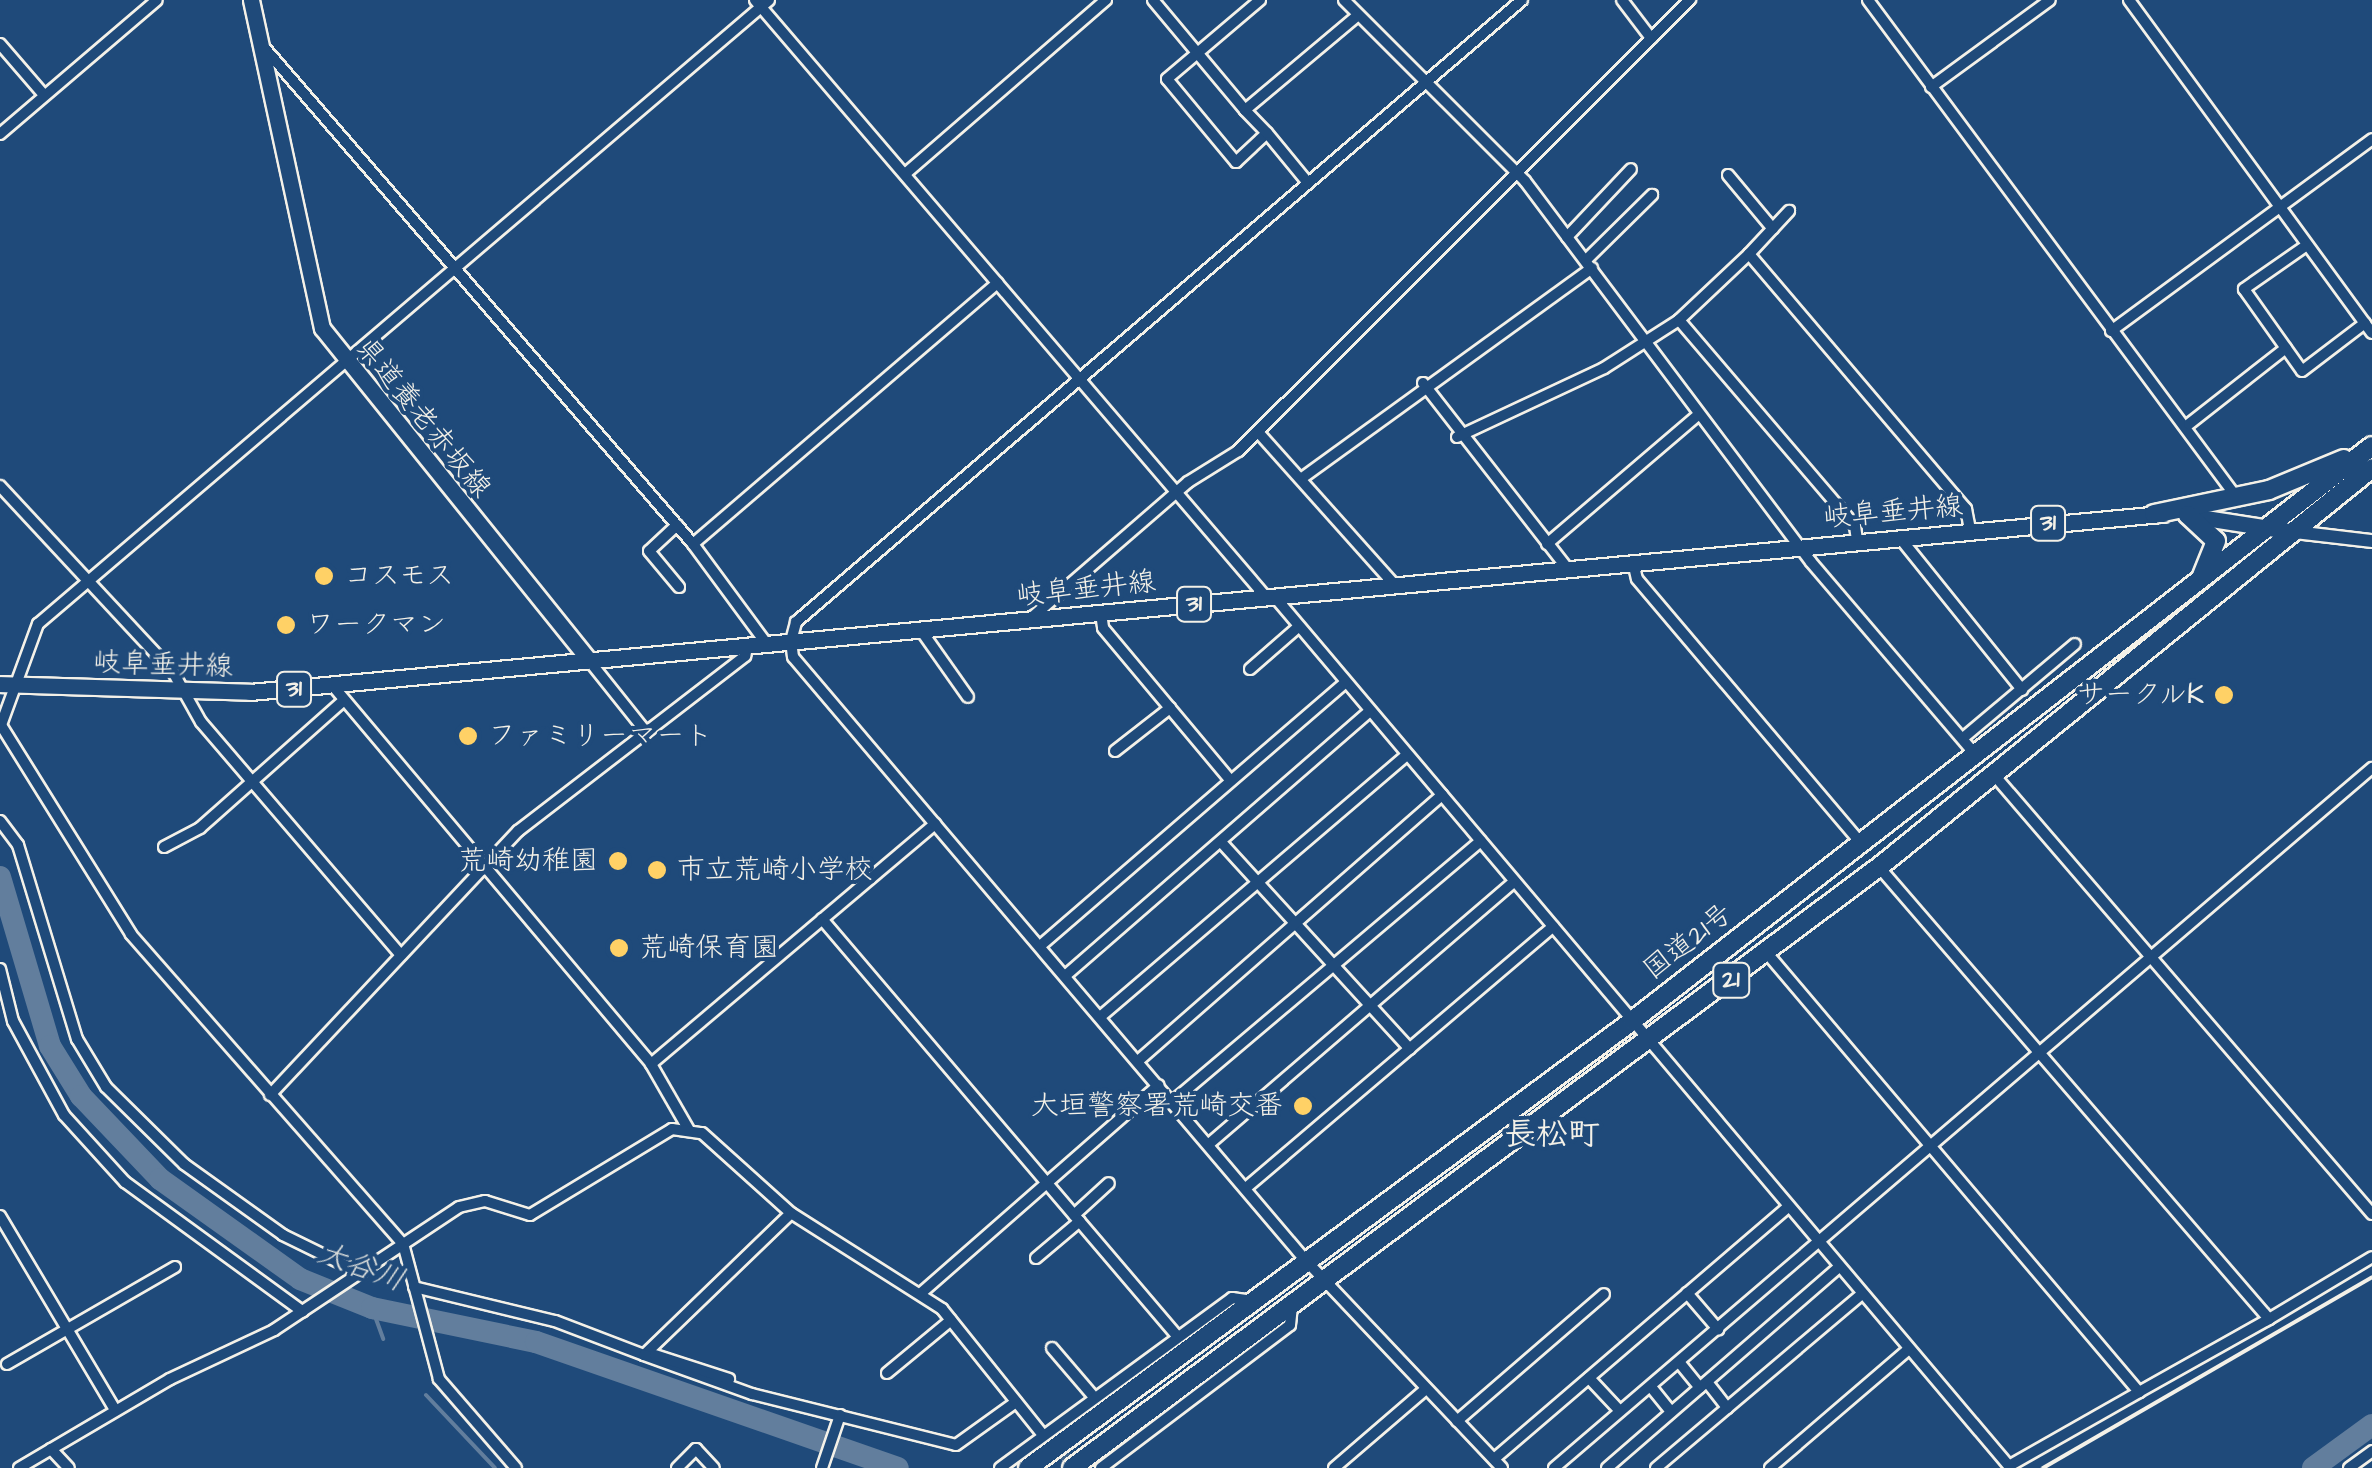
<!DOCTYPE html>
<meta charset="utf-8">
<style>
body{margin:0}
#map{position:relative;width:2372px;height:1468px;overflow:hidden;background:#1f4a7a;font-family:"Architects Daughter","Klee One",sans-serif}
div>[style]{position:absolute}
.stream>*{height:4px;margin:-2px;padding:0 2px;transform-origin:2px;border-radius:2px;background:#627e9d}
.river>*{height:22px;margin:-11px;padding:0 11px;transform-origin:11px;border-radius:11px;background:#627e9d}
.minor-tunnel>*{height:10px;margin-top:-5px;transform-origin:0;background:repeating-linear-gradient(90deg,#3f638a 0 10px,transparent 0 15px)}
.roads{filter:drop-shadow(2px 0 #f4f1e8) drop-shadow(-2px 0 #f4f1e8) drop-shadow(0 2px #f4f1e8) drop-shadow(0 -2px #f4f1e8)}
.minor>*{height:10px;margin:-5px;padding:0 5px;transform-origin:5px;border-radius:5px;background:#1f4a7a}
.tertiary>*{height:12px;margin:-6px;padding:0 6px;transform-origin:6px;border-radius:6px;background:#1f4a7a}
.secondary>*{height:15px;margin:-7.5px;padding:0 7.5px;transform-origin:7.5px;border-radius:7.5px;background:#1f4a7a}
.primary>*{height:15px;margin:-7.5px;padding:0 7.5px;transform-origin:7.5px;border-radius:7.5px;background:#1f4a7a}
.trunk>*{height:18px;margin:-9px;padding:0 9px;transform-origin:9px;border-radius:9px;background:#1f4a7a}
.rail>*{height:4px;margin:-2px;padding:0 2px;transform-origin:2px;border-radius:2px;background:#f4f1e8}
.dots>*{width:28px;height:28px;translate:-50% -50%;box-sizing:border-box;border:5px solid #1f4a7a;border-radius:50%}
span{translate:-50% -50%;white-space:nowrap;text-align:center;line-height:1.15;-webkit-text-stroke:8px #1f4a7a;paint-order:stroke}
.shield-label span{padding:2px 8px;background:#1f4a7a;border:2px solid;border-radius:8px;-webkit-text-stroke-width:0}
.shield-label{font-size:25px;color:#f4f1e8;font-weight:700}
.street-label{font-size:28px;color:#f4f1e8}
.poi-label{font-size:28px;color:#f4f1e8}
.left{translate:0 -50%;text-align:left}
.right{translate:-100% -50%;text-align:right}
.water-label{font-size:30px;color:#dee0dd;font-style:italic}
.quarter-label{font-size:32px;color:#f4f1e8;font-weight:700}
</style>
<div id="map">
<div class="stream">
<i style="left:372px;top:1308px;width:33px;rotate:70deg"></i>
<i style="left:426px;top:1395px;width:100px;rotate:46.6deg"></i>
</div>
<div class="river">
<i style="left:0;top:877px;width:176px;rotate:73.5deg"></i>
<i style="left:50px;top:1046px;width:59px;rotate:58.2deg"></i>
<i style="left:81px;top:1096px;width:115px;rotate:46.4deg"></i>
<i style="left:160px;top:1179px;width:172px;rotate:35.5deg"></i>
<i style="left:300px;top:1279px;width:78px;rotate:21.9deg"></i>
<i style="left:372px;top:1308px;width:167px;rotate:11.7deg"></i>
<i style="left:536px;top:1342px;width:383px;rotate:19.2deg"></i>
<i style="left:2313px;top:1468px;width:73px;rotate:-36.1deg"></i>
</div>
<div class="minor-tunnel">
<i style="left:1042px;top:1434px;width:47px;rotate:44.1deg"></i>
</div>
<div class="roads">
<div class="minor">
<i style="left:755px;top:0;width:786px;rotate:49.44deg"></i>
<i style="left:1153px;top:0;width:143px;rotate:50.1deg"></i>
<i style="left:1260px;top:0;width:122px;rotate:139.7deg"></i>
<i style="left:1167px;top:79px;width:108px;rotate:50.3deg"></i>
<i style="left:1236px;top:162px;width:42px;rotate:-43.1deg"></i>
<i style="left:1267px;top:133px;width:65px;rotate:50.6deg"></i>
<i style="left:1344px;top:0;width:256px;rotate:45deg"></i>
<i style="left:1525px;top:181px;width:476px;rotate:53.1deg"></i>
<i style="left:1811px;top:562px;width:253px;rotate:49.5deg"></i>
<i style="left:1622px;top:0;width:48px;rotate:52.7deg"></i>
<i style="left:1868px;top:0;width:620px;rotate:53.46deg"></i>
<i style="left:2129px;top:0;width:412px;rotate:53.9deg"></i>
<i style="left:0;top:44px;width:67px;rotate:49.2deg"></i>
<i style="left:262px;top:45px;width:659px;rotate:49.18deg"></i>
<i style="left:693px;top:544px;width:123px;rotate:53.6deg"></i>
<i style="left:1931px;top:87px;width:147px;rotate:-36.2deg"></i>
<i style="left:1267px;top:133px;width:32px;rotate:-134deg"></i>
<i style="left:1245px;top:110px;width:146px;rotate:-40deg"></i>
<i style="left:0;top:134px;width:206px;rotate:-40.5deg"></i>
<i style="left:905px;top:174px;width:266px;rotate:-40.9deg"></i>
<i style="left:1728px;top:175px;width:70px;rotate:50.2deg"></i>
<i style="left:1567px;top:237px;width:93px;rotate:-46.7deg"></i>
<i style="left:2307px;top:245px;width:77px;rotate:145.1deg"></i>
<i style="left:2244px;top:289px;width:100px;rotate:54.7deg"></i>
<i style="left:2302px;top:371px;width:79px;rotate:-37.3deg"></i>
<i style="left:1749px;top:254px;width:59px;rotate:-47.1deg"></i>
<i style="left:1586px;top:260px;width:93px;rotate:-44.6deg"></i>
<i style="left:1679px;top:320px;width:96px;rotate:-43.3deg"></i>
<i style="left:1749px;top:254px;width:335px;rotate:49.6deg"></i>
<i style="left:1966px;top:509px;width:21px;rotate:79deg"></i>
<i style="left:2111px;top:331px;width:324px;rotate:-36.3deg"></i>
<i style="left:1423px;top:383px;width:234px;rotate:52.1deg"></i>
<i style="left:2189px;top:424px;width:123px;rotate:-38.1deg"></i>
<i style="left:1258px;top:432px;width:205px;rotate:48.2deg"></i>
<i style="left:1457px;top:437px;width:162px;rotate:-25.1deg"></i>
<i style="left:1604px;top:368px;width:89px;rotate:-32.6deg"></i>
<i style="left:1679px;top:320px;width:271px;rotate:49.5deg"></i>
<i style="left:1855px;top:526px;width:15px;rotate:82deg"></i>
<i style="left:1302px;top:478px;width:358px;rotate:-35.9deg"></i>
<i style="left:0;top:486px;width:254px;rotate:47.1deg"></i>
<i style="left:173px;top:672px;width:57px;rotate:60.8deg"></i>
<i style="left:201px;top:722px;width:307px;rotate:49.4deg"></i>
<i style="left:677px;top:525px;width:38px;rotate:137deg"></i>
<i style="left:649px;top:551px;width:47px;rotate:50.2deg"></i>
<i style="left:1900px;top:538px;width:195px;rotate:51.2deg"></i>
<i style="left:693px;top:544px;width:401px;rotate:-40.6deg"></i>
<i style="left:1547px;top:544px;width:199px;rotate:-40.5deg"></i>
<i style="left:1633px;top:562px;width:17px;rotate:77deg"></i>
<i style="left:1637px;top:579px;width:346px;rotate:49.7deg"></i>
<i style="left:1274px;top:596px;width:1139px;rotate:49.81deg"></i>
<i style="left:2009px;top:1466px;width:150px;rotate:-29.6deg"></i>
<i style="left:1101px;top:613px;width:15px;rotate:82deg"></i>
<i style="left:1103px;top:628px;width:199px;rotate:50.1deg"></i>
<i style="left:1030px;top:619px;width:209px;rotate:-40.9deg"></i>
<i style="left:1188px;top:482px;width:59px;rotate:-31.8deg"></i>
<i style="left:1238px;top:451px;width:639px;rotate:-44.94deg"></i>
<i style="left:920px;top:629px;width:83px;rotate:54.8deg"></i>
<i style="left:587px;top:658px;width:95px;rotate:51.4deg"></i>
<i style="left:1250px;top:669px;width:62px;rotate:-41.1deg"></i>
<i style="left:333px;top:686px;width:494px;rotate:49.9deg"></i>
<i style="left:651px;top:1064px;width:76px;rotate:60.1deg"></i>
<i style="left:1963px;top:738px;width:146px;rotate:-40deg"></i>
<i style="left:1115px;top:751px;width:70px;rotate:-38deg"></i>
<i style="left:1995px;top:776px;width:578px;rotate:49.28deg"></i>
<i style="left:0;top:821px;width:30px;rotate:53deg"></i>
<i style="left:18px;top:845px;width:203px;rotate:73.1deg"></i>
<i style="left:77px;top:1039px;width:56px;rotate:58.9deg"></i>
<i style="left:106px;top:1087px;width:110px;rotate:44.6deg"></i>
<i style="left:184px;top:1164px;width:122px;rotate:35.6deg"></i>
<i style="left:283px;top:1235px;width:87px;rotate:26deg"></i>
<i style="left:1221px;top:842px;width:280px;rotate:47.6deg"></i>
<i style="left:164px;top:847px;width:41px;rotate:-27.8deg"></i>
<i style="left:200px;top:828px;width:190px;rotate:-41.6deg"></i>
<i style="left:1879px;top:867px;width:597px;rotate:49.21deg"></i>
<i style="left:2269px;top:1319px;width:120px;rotate:-31deg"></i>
<i style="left:822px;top:919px;width:549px;rotate:49.58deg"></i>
<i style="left:1040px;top:946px;width:403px;rotate:-40.8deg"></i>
<i style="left:1766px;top:952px;width:577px;rotate:49.71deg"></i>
<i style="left:2139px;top:1392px;width:149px;rotate:-29.3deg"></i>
<i style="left:0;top:969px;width:54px;rotate:76deg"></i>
<i style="left:13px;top:1021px;width:107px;rotate:61.5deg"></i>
<i style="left:64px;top:1115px;width:91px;rotate:47.7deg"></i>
<i style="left:125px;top:1182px;width:220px;rotate:36.1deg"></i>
<i style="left:1065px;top:976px;width:403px;rotate:-41deg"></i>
<i style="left:1100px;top:1017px;width:404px;rotate:-40.5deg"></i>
<i style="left:1138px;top:1061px;width:404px;rotate:-41.2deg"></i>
<i style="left:651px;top:1064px;width:372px;rotate:-40.2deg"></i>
<i style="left:270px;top:1095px;width:362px;rotate:-46.8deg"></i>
<i style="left:518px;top:831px;width:287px;rotate:-37.6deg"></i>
<i style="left:745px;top:656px;width:11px;rotate:-75deg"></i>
<i style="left:1173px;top:1101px;width:403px;rotate:-40.2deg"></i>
<i style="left:1209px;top:1144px;width:403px;rotate:-40.7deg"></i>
<i style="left:1247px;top:1187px;width:402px;rotate:-40.4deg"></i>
<i style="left:1074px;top:1215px;width:47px;rotate:-42.4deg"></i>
<i style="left:0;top:1216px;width:226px;rotate:59.3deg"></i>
<i style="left:1036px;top:1258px;width:57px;rotate:-40.1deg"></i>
<i style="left:414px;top:1287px;width:145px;rotate:13.6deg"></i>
<i style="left:555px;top:1321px;width:95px;rotate:20.9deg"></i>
<i style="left:644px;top:1355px;width:204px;rotate:-44deg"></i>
<i style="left:1687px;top:1293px;width:48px;rotate:49.3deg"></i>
<i style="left:920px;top:1294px;width:317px;rotate:-41.2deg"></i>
<i style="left:1052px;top:1348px;width:65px;rotate:49.4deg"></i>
<i style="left:644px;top:1355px;width:115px;rotate:19.9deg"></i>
<i style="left:752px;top:1394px;width:210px;rotate:14deg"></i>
<i style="left:956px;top:1445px;width:74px;rotate:-35.6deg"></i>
<i style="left:655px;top:1355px;width:78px;rotate:18deg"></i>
<i style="left:1679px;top:1362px;width:33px;rotate:51deg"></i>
<i style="left:7px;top:1364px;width:194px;rotate:-30deg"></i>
<i style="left:887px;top:1373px;width:83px;rotate:-39.6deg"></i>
<i style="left:1589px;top:1378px;width:45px;rotate:46.8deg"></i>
<i style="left:1707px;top:1382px;width:33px;rotate:52deg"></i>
<i style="left:1651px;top:1387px;width:32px;rotate:51deg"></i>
<i style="left:1457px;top:1421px;width:194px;rotate:-40.8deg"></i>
<i style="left:51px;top:1449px;width:26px;rotate:47deg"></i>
<i style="left:1494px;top:1459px;width:387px;rotate:-40.6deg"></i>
<i style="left:19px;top:1468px;width:175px;rotate:-30.5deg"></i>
<i style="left:170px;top:1379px;width:115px;rotate:-25.2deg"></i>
<i style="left:274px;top:1330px;width:222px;rotate:-33.6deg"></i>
<i style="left:459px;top:1207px;width:27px;rotate:-13deg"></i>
<i style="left:485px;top:1201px;width:47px;rotate:17.3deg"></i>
<i style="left:530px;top:1215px;width:166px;rotate:-31.2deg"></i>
<i style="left:672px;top:1129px;width:30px;rotate:8deg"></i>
<i style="left:702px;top:1133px;width:120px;rotate:42deg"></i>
<i style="left:791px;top:1213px;width:179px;rotate:32.4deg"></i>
<i style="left:942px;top:1309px;width:160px;rotate:51.3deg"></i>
<i style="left:516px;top:1468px;width:118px;rotate:-130.9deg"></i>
<i style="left:439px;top:1379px;width:140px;rotate:-104.9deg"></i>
<i style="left:403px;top:1244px;width:412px;rotate:-131.3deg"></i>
<i style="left:131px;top:934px;width:246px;rotate:-121.9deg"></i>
<i style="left:1px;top:725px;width:108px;rotate:-69.9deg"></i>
<i style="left:38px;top:624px;width:961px;rotate:-40.48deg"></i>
<i style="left:677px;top:1468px;width:27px;rotate:-45deg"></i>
<i style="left:696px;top:1449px;width:26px;rotate:47deg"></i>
<i style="left:822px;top:1468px;width:56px;rotate:-71.2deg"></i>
<i style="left:1000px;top:1468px;width:288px;rotate:-36.2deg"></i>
<i style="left:1232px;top:1298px;width:21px;rotate:8deg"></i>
<i style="left:1101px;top:1468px;width:237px;rotate:-37.1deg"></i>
<i style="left:1290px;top:1325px;width:20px;rotate:-84deg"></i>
<i style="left:1334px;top:1468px;width:121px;rotate:-40.7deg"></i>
<i style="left:1502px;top:1468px;width:285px;rotate:-133.4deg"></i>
<i style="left:1306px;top:1261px;width:792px;rotate:-130.34deg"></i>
<i style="left:793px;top:657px;width:16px;rotate:-97deg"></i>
<i style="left:791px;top:641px;width:20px;rotate:-75deg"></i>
<i style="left:796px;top:622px;width:956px;rotate:-40.59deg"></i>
<i style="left:1554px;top:1468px;width:1077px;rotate:-40.56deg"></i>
<i style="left:1607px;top:1468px;width:307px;rotate:-40.9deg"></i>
<i style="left:1656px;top:1468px;width:270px;rotate:-40.2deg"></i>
<i style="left:1770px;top:1468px;width:183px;rotate:-40.6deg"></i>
<i style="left:2349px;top:1468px;width:29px;rotate:-36deg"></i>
</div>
<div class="tertiary">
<i style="left:2295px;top:532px;width:78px;rotate:6.7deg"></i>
</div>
<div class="secondary">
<i style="left:251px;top:0;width:336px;rotate:77.8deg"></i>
<i style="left:322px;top:328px;width:423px;rotate:51.2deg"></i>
</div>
<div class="primary">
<i style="left:2186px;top:515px;width:110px;rotate:8.9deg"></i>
<i style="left:0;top:684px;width:250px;rotate:1.8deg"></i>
<i style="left:250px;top:692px;width:1921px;rotate:-5.32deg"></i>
</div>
<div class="trunk">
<i style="left:2154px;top:514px;width:117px;rotate:-11.8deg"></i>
<i style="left:2269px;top:490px;width:81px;rotate:-22.5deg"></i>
<i style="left:2188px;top:515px;width:38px;rotate:43deg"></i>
<i style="left:2216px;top:541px;width:37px;rotate:112deg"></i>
<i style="left:1028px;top:1468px;width:751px;rotate:-36.5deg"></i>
<i style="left:1632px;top:1021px;width:937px;rotate:-37.85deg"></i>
<i style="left:1072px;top:1468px;width:1006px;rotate:-36.68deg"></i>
<i style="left:1879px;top:867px;width:634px;rotate:-38.98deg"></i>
</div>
</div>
<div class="rail">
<i style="left:2043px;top:1468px;width:380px;rotate:-30.1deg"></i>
</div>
<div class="dots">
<i style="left:324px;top:576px;background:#ffd166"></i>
<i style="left:286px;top:625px;background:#ffd166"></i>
<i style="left:2224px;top:695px;background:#ffd166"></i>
<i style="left:468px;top:736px;background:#ffd166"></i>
<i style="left:618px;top:861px;background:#ffd166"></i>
<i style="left:657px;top:870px;background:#ffd166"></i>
<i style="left:619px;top:948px;background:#ffd166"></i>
<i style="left:1303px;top:1106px;background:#ffd166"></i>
</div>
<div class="shield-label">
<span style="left:2048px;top:523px">31</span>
<span style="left:1194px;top:604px">31</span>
<span style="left:294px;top:689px">31</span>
<span style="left:1731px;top:980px">21</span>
</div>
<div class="street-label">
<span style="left:423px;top:418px;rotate:51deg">県道養老赤坂線</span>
<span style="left:1893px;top:512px;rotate:-5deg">岐阜垂井線</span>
<span style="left:1086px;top:589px;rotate:-6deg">岐阜垂井線</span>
<span style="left:163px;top:665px;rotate:2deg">岐阜垂井線</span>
<span style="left:1688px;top:942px;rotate:-38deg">国道21号</span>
</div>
<div class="poi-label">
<span class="left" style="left:344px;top:576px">コスモス</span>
<span class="left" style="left:306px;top:625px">ワークマン</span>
<span class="right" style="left:2204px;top:695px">サークルK</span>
<span class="left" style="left:488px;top:736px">ファミリーマート</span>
<span class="right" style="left:598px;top:861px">荒崎幼稚園</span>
<span class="left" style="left:677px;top:870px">市立荒崎小学校</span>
<span class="left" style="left:639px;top:948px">荒崎保育園</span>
<span class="right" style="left:1283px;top:1106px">大垣警察署荒崎交番</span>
</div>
<div class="water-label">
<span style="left:361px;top:1267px;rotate:20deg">大谷川</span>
</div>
<div class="quarter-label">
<span style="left:1552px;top:1135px">長松町</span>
</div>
</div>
